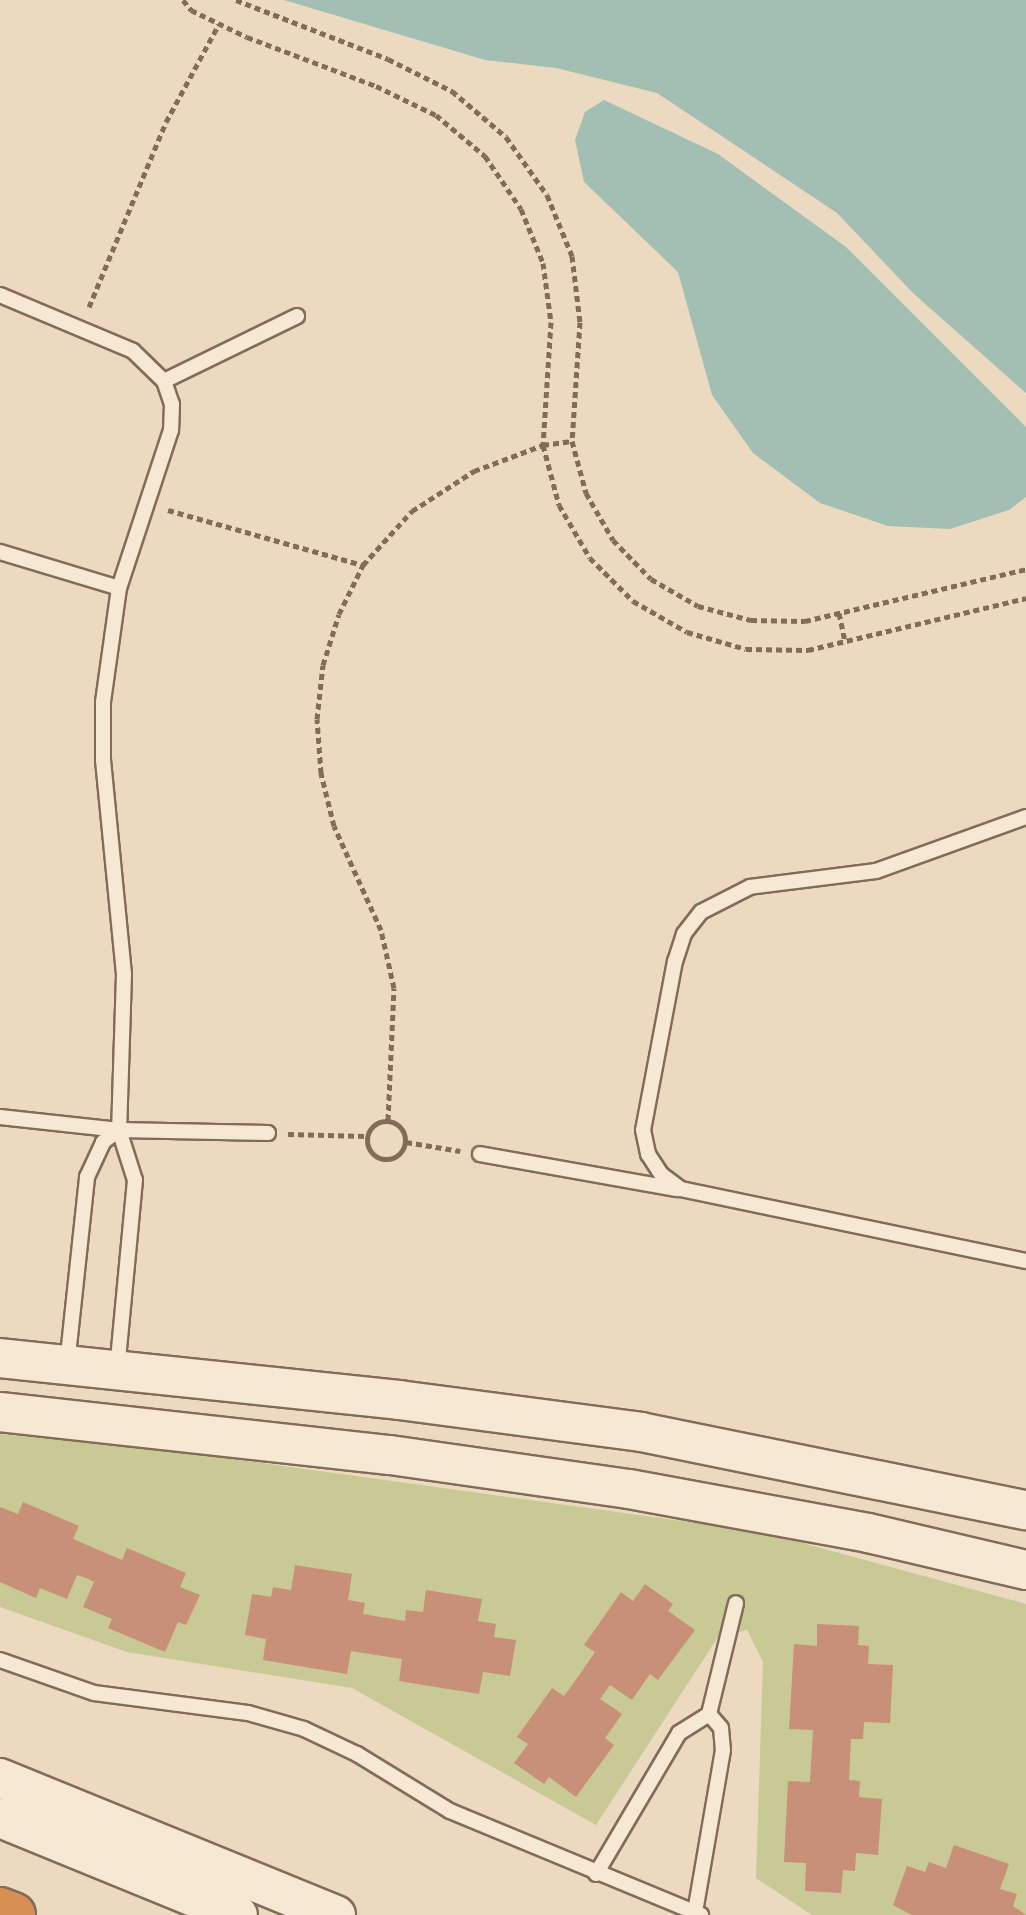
<!DOCTYPE html>
<style>
body{margin:0}
#map{position:relative;width:1026px;height:1915px;overflow:hidden;background:#ebdac0;font-family:"Playfair Display",serif}
div>[style]{position:absolute}
.green>*{inset:0;background:#c8c995}
.water>*{inset:0;background:#a3beb3}
.building>*{inset:0;background:#c89078}
.path>*{height:5px;margin-top:-2.5px;transform-origin:0;background:repeating-linear-gradient(90deg,#846b59 0 6px,transparent 0 10px)}
.path>.ring{margin:-2.5px;padding:0;box-sizing:content-box;background:none;border:5px solid #846b59;border-radius:50%}
.roads{filter:drop-shadow(2px 0 #846b59) drop-shadow(-2px 0 #846b59) drop-shadow(0 2px #846b59) drop-shadow(0 -2px #846b59)}
.lane>*{height:14px;margin:-7px;padding:0 7px;transform-origin:7px;border-radius:7px;background:#f7e8d3}
.secondary>*{height:38px;margin:-19px;padding:0 19px;transform-origin:19px;border-radius:19px;background:#f7e8d3}
.highway>*{height:44px;margin:-22px;padding:0 22px;transform-origin:22px;border-radius:22px;background:#d88f54}
span{translate:-50% -50%;white-space:nowrap;text-align:center;line-height:1.15;-webkit-text-stroke:7px #f3e5d0;paint-order:stroke}
</style>
<div id="map">
<div class="green">
<i style="clip-path:polygon(0 1434px,189px 1453px,762px 1532px,1026px 1604px,1026px 1915px,812px 1915px,756px 1878px,763px 1662px,747px 1630px,718px 1637px,596px 1825px,352px 1688px,127px 1652px,0 1607px)"></i>
</div>
<div class="water">
<i style="clip-path:polygon(284px 0,1026px 0,1026px 393px,914px 294px,837px 213px,657px 93px,556px 68px,485px 60px)"></i>
<i style="clip-path:polygon(604px 100px,718px 154px,846px 247px,1026px 427px,1026px 497px,1009px 510px,950px 529px,888px 526px,820px 503px,753px 453px,712px 395px,678px 272px,584px 182px,575px 140px,585px 112px)"></i>
</div>
<div class="building">
<i style="clip-path:polygon(23px 1502px,79px 1526px,73px 1539px,122px 1560px,127px 1548px,186px 1573px,180px 1587px,200px 1595px,186px 1625px,178px 1622px,165px 1652px,108px 1628px,112px 1619px,83px 1607px,94px 1582px,86px 1578px,77px 1575px,67px 1599px,40px 1588px,36px 1598px,0 1582px,0 1507px,18px 1514px)"></i>
<i style="clip-path:polygon(295px 1565px,352px 1574px,348px 1600px,365px 1603px,363px 1614px,405px 1621px,406px 1610px,423px 1612px,426px 1590px,482px 1599px,478px 1621px,496px 1624px,494px 1637px,516px 1640px,510px 1676px,483px 1672px,479px 1694px,399px 1681px,402px 1659px,351px 1651px,347px 1674px,263px 1660px,266px 1639px,245px 1635px,252px 1594px,271px 1597px,273px 1587px,291px 1590px)"></i>
<i style="clip-path:polygon(645px 1584px,673px 1604px,668px 1611px,695px 1630px,658px 1680px,650px 1674px,632px 1700px,610px 1685px,600px 1699px,622px 1714px,605px 1738px,614px 1745px,576px 1797px,549px 1777px,544px 1784px,514px 1763px,528px 1744px,517px 1737px,552px 1688px,564px 1696px,580px 1674px,595px 1652px,584px 1645px,621px 1592px,633px 1601px)"></i>
<i style="clip-path:polygon(817px 1624px,859px 1626px,858px 1645px,869px 1646px,868px 1664px,893px 1665px,890px 1723px,864px 1722px,863px 1739px,851px 1739px,849px 1780px,860px 1781px,859px 1797px,882px 1799px,878px 1855px,856px 1853px,855px 1871px,843px 1870px,841px 1893px,805px 1891px,806px 1863px,784px 1862px,788px 1781px,810px 1782px,813px 1730px,789px 1729px,794px 1644px,817px 1646px)"></i>
<i style="clip-path:polygon(954px 1845px,1009px 1864px,1000px 1889px,1017px 1894px,1013px 1906px,1026px 1915px,912px 1915px,893px 1905px,907px 1866px,925px 1872px,929px 1862px,946px 1868px)"></i>
</div>
<div class="path">
<i style="left:183px;top:0;width:13px;rotate:51deg"></i>
<i style="left:191px;top:10px;width:62px;rotate:25.7deg"></i>
<i style="left:247px;top:37px;width:138px;rotate:20.8deg"></i>
<i style="left:376px;top:86px;width:67px;rotate:25.8deg"></i>
<i style="left:436px;top:115px;width:64px;rotate:39.9deg"></i>
<i style="left:485px;top:156px;width:64px;rotate:55.8deg"></i>
<i style="left:521px;top:209px;width:58px;rotate:67.8deg"></i>
<i style="left:543px;top:263px;width:60px;rotate:82.3deg"></i>
<i style="left:551px;top:322px;width:123px;rotate:93.7deg"></i>
<i style="left:543px;top:445px;width:62px;rotate:75.1deg"></i>
<i style="left:559px;top:505px;width:61px;rotate:59.7deg"></i>
<i style="left:590px;top:558px;width:61px;rotate:45deg"></i>
<i style="left:633px;top:601px;width:62px;rotate:29.9deg"></i>
<i style="left:687px;top:632px;width:61px;rotate:16.1deg"></i>
<i style="left:746px;top:649px;width:62px;rotate:0.9deg"></i>
<i style="left:808px;top:650px;width:224px;rotate:-13.4deg"></i>
<i style="left:236px;top:0;width:163px;rotate:21.2deg"></i>
<i style="left:388px;top:59px;width:72px;rotate:26.6deg"></i>
<i style="left:452px;top:91px;width:71px;rotate:40.4deg"></i>
<i style="left:506px;top:137px;width:71px;rotate:54.7deg"></i>
<i style="left:547px;top:195px;width:66px;rotate:67.7deg"></i>
<i style="left:572px;top:256px;width:66px;rotate:83.1deg"></i>
<i style="left:580px;top:322px;width:119px;rotate:93.8deg"></i>
<i style="left:572px;top:441px;width:54px;rotate:74.9deg"></i>
<i style="left:586px;top:493px;width:54px;rotate:60.1deg"></i>
<i style="left:613px;top:540px;width:54px;rotate:45.7deg"></i>
<i style="left:651px;top:579px;width:54px;rotate:29.9deg"></i>
<i style="left:698px;top:606px;width:55px;rotate:14.8deg"></i>
<i style="left:751px;top:620px;width:54px;rotate:1.1deg"></i>
<i style="left:805px;top:621px;width:227px;rotate:-13.2deg"></i>
<i style="left:89px;top:307px;width:200px;rotate:-67.4deg"></i>
<i style="left:166px;top:122px;width:111px;rotate:-61.6deg"></i>
<i style="left:168px;top:510px;width:203px;rotate:15.8deg"></i>
<i style="left:839px;top:613px;width:30px;rotate:78deg"></i>
<i style="left:388px;top:1120px;width:132px;rotate:-87.4deg"></i>
<i style="left:394px;top:988px;width:59px;rotate:-102.6deg"></i>
<i style="left:381px;top:930px;width:114px;rotate:-114.3deg"></i>
<i style="left:334px;top:826px;width:55px;rotate:-103.8deg"></i>
<i style="left:321px;top:773px;width:54px;rotate:-94.2deg"></i>
<i style="left:317px;top:719px;width:54px;rotate:-83.7deg"></i>
<i style="left:323px;top:665px;width:53px;rotate:-72.6deg"></i>
<i style="left:339px;top:614px;width:55px;rotate:-63.9deg"></i>
<i style="left:363px;top:565px;width:73px;rotate:-47.8deg"></i>
<i style="left:412px;top:511px;width:74px;rotate:-32.8deg"></i>
<i style="left:474px;top:471px;width:74px;rotate:-20.6deg"></i>
<i style="left:543px;top:445px;width:29px;rotate:-8deg"></i>
<i class="ring" style="left:367px;top:1121px;width:33px;height:33px"></i>
<i style="left:288px;top:1134px;width:78px;rotate:1.5deg"></i>
<i style="left:406px;top:1142px;width:55px;rotate:9.5deg"></i>
</div>
<div class="roads">
<div class="lane">
<i style="left:0;top:295px;width:144px;rotate:22.8deg"></i>
<i style="left:133px;top:351px;width:43px;rotate:44.1deg"></i>
<i style="left:164px;top:381px;width:24px;rotate:71deg"></i>
<i style="left:172px;top:404px;width:26px;rotate:92deg"></i>
<i style="left:171px;top:430px;width:166px;rotate:108.2deg"></i>
<i style="left:119px;top:588px;width:115px;rotate:98deg"></i>
<i style="left:103px;top:702px;width:58px;rotate:90deg"></i>
<i style="left:103px;top:760px;width:215px;rotate:84.4deg"></i>
<i style="left:124px;top:974px;width:156px;rotate:91.8deg"></i>
<i style="left:119px;top:1130px;width:52px;rotate:72.3deg"></i>
<i style="left:135px;top:1180px;width:192px;rotate:95.4deg"></i>
<i style="left:164px;top:381px;width:148px;rotate:-26deg"></i>
<i style="left:0;top:552px;width:124px;rotate:16.8deg"></i>
<i style="left:1026px;top:817px;width:159px;rotate:160.2deg"></i>
<i style="left:876px;top:871px;width:127px;rotate:172.8deg"></i>
<i style="left:750px;top:887px;width:55px;rotate:153deg"></i>
<i style="left:701px;top:912px;width:28px;rotate:128deg"></i>
<i style="left:684px;top:934px;width:28px;rotate:108deg"></i>
<i style="left:675px;top:961px;width:172px;rotate:100.7deg"></i>
<i style="left:643px;top:1130px;width:25px;rotate:78deg"></i>
<i style="left:648px;top:1154px;width:24px;rotate:57deg"></i>
<i style="left:661px;top:1174px;width:25px;rotate:37deg"></i>
<i style="left:681px;top:1189px;width:352px;rotate:11.8deg"></i>
<i style="left:0;top:1117px;width:120px;rotate:6.2deg"></i>
<i style="left:119px;top:1130px;width:149px;rotate:1.2deg"></i>
<i style="left:480px;top:1154px;width:200px;rotate:10.1deg"></i>
<i style="left:67px;top:1365px;width:189px;rotate:-83.9deg"></i>
<i style="left:87px;top:1177px;width:38px;rotate:-65deg"></i>
<i style="left:103px;top:1142px;width:20px;rotate:-37deg"></i>
<i style="left:0;top:1660px;width:100px;rotate:19.3deg"></i>
<i style="left:94px;top:1693px;width:155px;rotate:7.4deg"></i>
<i style="left:248px;top:1713px;width:58px;rotate:15.9deg"></i>
<i style="left:304px;top:1729px;width:59px;rotate:25.3deg"></i>
<i style="left:357px;top:1754px;width:109px;rotate:31.5deg"></i>
<i style="left:450px;top:1811px;width:272px;rotate:22.5deg"></i>
<i style="left:709px;top:1714px;width:114px;rotate:-76.3deg"></i>
<i style="left:596px;top:1874px;width:164px;rotate:-59.5deg"></i>
<i style="left:679px;top:1733px;width:36px;rotate:-32deg"></i>
<i style="left:709px;top:1714px;width:18px;rotate:49deg"></i>
<i style="left:721px;top:1728px;width:22px;rotate:85deg"></i>
<i style="left:723px;top:1750px;width:164px;rotate:99.8deg"></i>
</div>
<div class="secondary">
<i style="left:0;top:1358px;width:401px;rotate:6deg"></i>
<i style="left:399px;top:1400px;width:244px;rotate:7.5deg"></i>
<i style="left:641px;top:1432px;width:393px;rotate:11.5deg"></i>
<i style="left:0;top:1412px;width:392px;rotate:6.3deg"></i>
<i style="left:390px;top:1455px;width:241px;rotate:8.1deg"></i>
<i style="left:629px;top:1489px;width:243px;rotate:10.4deg"></i>
<i style="left:868px;top:1533px;width:162px;rotate:13.2deg"></i>
<i style="left:0;top:1778px;width:363px;rotate:22.2deg"></i>
<i style="left:0;top:1818px;width:257px;rotate:22.2deg"></i>
</div>
<div class="highway">
<i style="left:0;top:1910px;width:14px;rotate:21deg"></i>
</div>
</div>
</div>
